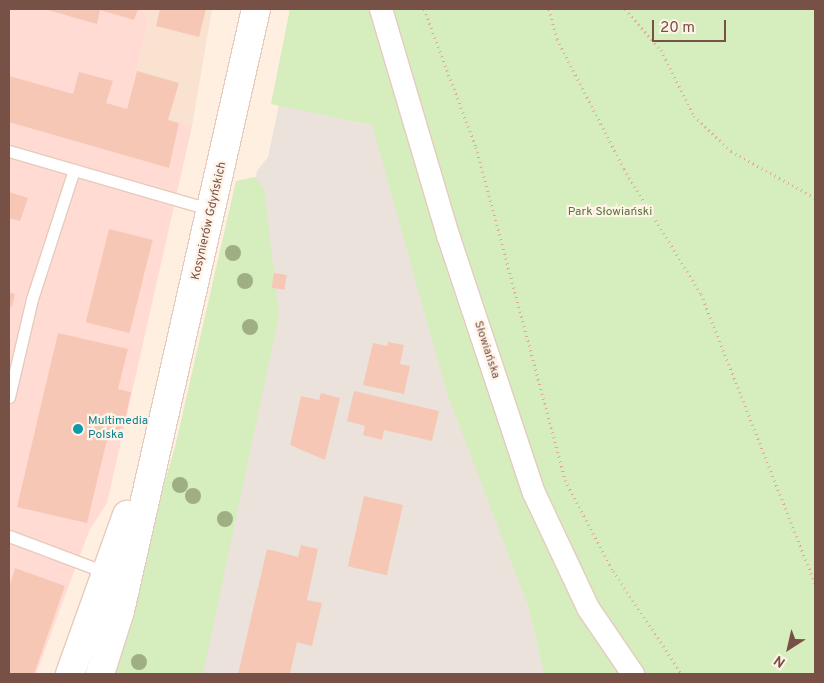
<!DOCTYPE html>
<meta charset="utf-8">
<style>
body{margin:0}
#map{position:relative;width:824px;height:683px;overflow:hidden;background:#feefe0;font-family:Overpass,sans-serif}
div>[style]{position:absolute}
.residential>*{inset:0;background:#f9e2d0}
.commercial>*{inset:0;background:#ffdbd3}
.industrial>*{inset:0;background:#ece2dc}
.green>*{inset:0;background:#d6edbd}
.building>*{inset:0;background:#f6c7b5;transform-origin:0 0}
.path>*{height:3px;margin-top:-1.5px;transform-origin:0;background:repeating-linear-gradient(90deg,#dbaa98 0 1px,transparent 0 5px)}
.roads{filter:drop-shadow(1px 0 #e5cbbe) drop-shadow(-1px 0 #e5cbbe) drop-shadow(0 1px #e5cbbe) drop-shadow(0 -1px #e5cbbe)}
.lane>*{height:11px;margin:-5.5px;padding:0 5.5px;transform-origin:5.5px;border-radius:5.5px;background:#fff}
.street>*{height:22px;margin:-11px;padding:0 11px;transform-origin:11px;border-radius:11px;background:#fff}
.secondary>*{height:28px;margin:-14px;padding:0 14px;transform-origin:14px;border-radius:14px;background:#fff}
.trees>*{width:16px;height:16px;margin:-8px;border-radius:50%;background:#a0ae84}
.dots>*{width:14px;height:14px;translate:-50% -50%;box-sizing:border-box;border:2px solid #fff3e8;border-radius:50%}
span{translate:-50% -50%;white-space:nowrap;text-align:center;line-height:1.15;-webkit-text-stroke:4.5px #fff3e8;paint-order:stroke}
.park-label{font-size:12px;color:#537839}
.street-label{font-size:12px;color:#775145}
.culture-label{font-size:12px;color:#0d838f}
.left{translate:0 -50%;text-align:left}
.frame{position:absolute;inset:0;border:10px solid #775145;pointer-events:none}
.north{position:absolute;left:764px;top:623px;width:50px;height:50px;-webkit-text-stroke:4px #fff3e8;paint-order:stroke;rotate:215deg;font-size:14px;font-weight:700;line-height:20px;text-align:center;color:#775145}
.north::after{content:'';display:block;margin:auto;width:18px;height:22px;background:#775145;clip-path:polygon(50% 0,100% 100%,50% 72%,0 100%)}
.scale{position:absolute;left:652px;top:20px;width:74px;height:22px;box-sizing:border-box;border:2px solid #775145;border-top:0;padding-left:6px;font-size:15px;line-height:18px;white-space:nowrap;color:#775145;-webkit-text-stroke:4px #fff3e8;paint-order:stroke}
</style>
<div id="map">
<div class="residential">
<i style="clip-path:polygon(143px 9px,212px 9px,192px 126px,127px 109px,148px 23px)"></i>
</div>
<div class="commercial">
<i style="clip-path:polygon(9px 9px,143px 9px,148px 23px,127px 109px,192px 126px,107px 503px,89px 531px,36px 674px,9px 674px)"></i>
</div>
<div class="industrial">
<i style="clip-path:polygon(279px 105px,372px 125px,528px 606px,544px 674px,125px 674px,181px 497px,257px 171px,268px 157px)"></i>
</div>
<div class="green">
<i style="clip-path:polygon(290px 9px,815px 9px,815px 674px,544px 674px,528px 606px,447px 393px,372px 125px,271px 104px)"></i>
<i style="clip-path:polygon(255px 177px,264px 189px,279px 315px,203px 674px,108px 674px,175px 447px,236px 181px)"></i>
</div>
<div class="building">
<i style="clip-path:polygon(44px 9px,138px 9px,134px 20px,100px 10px,97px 24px)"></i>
<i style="clip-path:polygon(160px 9px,206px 9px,199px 37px,156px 26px)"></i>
<i style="clip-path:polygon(137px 71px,179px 83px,168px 120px,179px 123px,169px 168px,9px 122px,9px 76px,73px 94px,79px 72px,113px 81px,106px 103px,127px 109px)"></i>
<i style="clip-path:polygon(9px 192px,28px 198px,20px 221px,9px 218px)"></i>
<i style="left:109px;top:229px;width:45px;height:96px;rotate:14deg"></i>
<i style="left:274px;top:273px;width:13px;height:15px;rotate:9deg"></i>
<i style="clip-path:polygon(9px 292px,15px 294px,12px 307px,9px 306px)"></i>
<i style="clip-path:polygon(58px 333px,128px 349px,118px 389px,131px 392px,125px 421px,118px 433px,109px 431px,87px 523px,17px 507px)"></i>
<i style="clip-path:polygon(388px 342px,404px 345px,400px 364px,410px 366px,404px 394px,363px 385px,373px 343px,387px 346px)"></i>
<i style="clip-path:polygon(354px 391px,439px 411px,432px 441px,384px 430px,382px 440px,363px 435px,365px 426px,347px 421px)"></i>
<i style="clip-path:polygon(321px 393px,340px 398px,325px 460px,290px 445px,301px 396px,319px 400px)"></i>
<i style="left:364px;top:496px;width:40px;height:72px;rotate:13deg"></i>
<i style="clip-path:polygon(301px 545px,318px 549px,307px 600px,322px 603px,312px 646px,297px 642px,290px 674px,238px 674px,267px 549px,298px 557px)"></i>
<i style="clip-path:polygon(15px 568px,65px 586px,34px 674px,9px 674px,9px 588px)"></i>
</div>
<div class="path">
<i style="left:424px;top:9px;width:147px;rotate:69.4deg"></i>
<i style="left:476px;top:147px;width:345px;rotate:75deg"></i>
<i style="left:565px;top:480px;width:103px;rotate:62.2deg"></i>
<i style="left:613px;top:571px;width:124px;rotate:56.2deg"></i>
<i style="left:549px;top:9px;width:31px;rotate:75deg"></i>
<i style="left:557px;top:39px;width:146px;rotate:62.7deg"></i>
<i style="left:624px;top:169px;width:147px;rotate:58.4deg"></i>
<i style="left:701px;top:294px;width:311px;rotate:68.5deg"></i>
<i style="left:625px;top:9px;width:55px;rotate:48.7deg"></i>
<i style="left:661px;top:50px;width:74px;rotate:63.4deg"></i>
<i style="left:694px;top:116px;width:51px;rotate:43.4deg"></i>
<i style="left:731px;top:151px;width:96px;rotate:29.2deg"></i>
</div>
<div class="roads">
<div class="lane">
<i style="left:9px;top:151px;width:211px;rotate:16.2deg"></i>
<i style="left:9px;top:397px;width:101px;rotate:-76.8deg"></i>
<i style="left:32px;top:299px;width:136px;rotate:-72deg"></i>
<i style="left:9px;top:536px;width:103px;rotate:20.6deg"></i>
</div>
<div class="street">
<i style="left:381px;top:9px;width:236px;rotate:73.5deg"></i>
<i style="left:448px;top:235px;width:272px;rotate:71.6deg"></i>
<i style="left:534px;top:493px;width:127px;rotate:64.8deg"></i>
<i style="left:588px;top:608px;width:80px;rotate:55.7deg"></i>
</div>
<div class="secondary">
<i style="left:70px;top:674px;width:169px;rotate:-70.3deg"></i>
<i style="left:100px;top:674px;width:66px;rotate:-72.4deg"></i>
<i style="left:120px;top:611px;width:617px;rotate:-77.27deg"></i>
</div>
</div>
<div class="trees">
<i style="left:233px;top:253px"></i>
<i style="left:245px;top:281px"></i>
<i style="left:250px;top:327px"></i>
<i style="left:180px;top:485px"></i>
<i style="left:193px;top:496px"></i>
<i style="left:225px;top:519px"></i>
<i style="left:139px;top:662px"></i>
</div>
<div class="dots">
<i style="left:78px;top:429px;background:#0f9aa8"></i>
</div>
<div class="park-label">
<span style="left:610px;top:213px">Park Słowiański</span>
</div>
<div class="street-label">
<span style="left:210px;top:221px;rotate:-77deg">Kosynierów Gdyńskich</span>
<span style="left:486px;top:350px;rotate:72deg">Słowiańska</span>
</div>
<div class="culture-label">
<span class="left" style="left:88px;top:429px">Multimedia<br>Polska</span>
</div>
<div class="frame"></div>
<div class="north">N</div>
<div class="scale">20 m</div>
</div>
